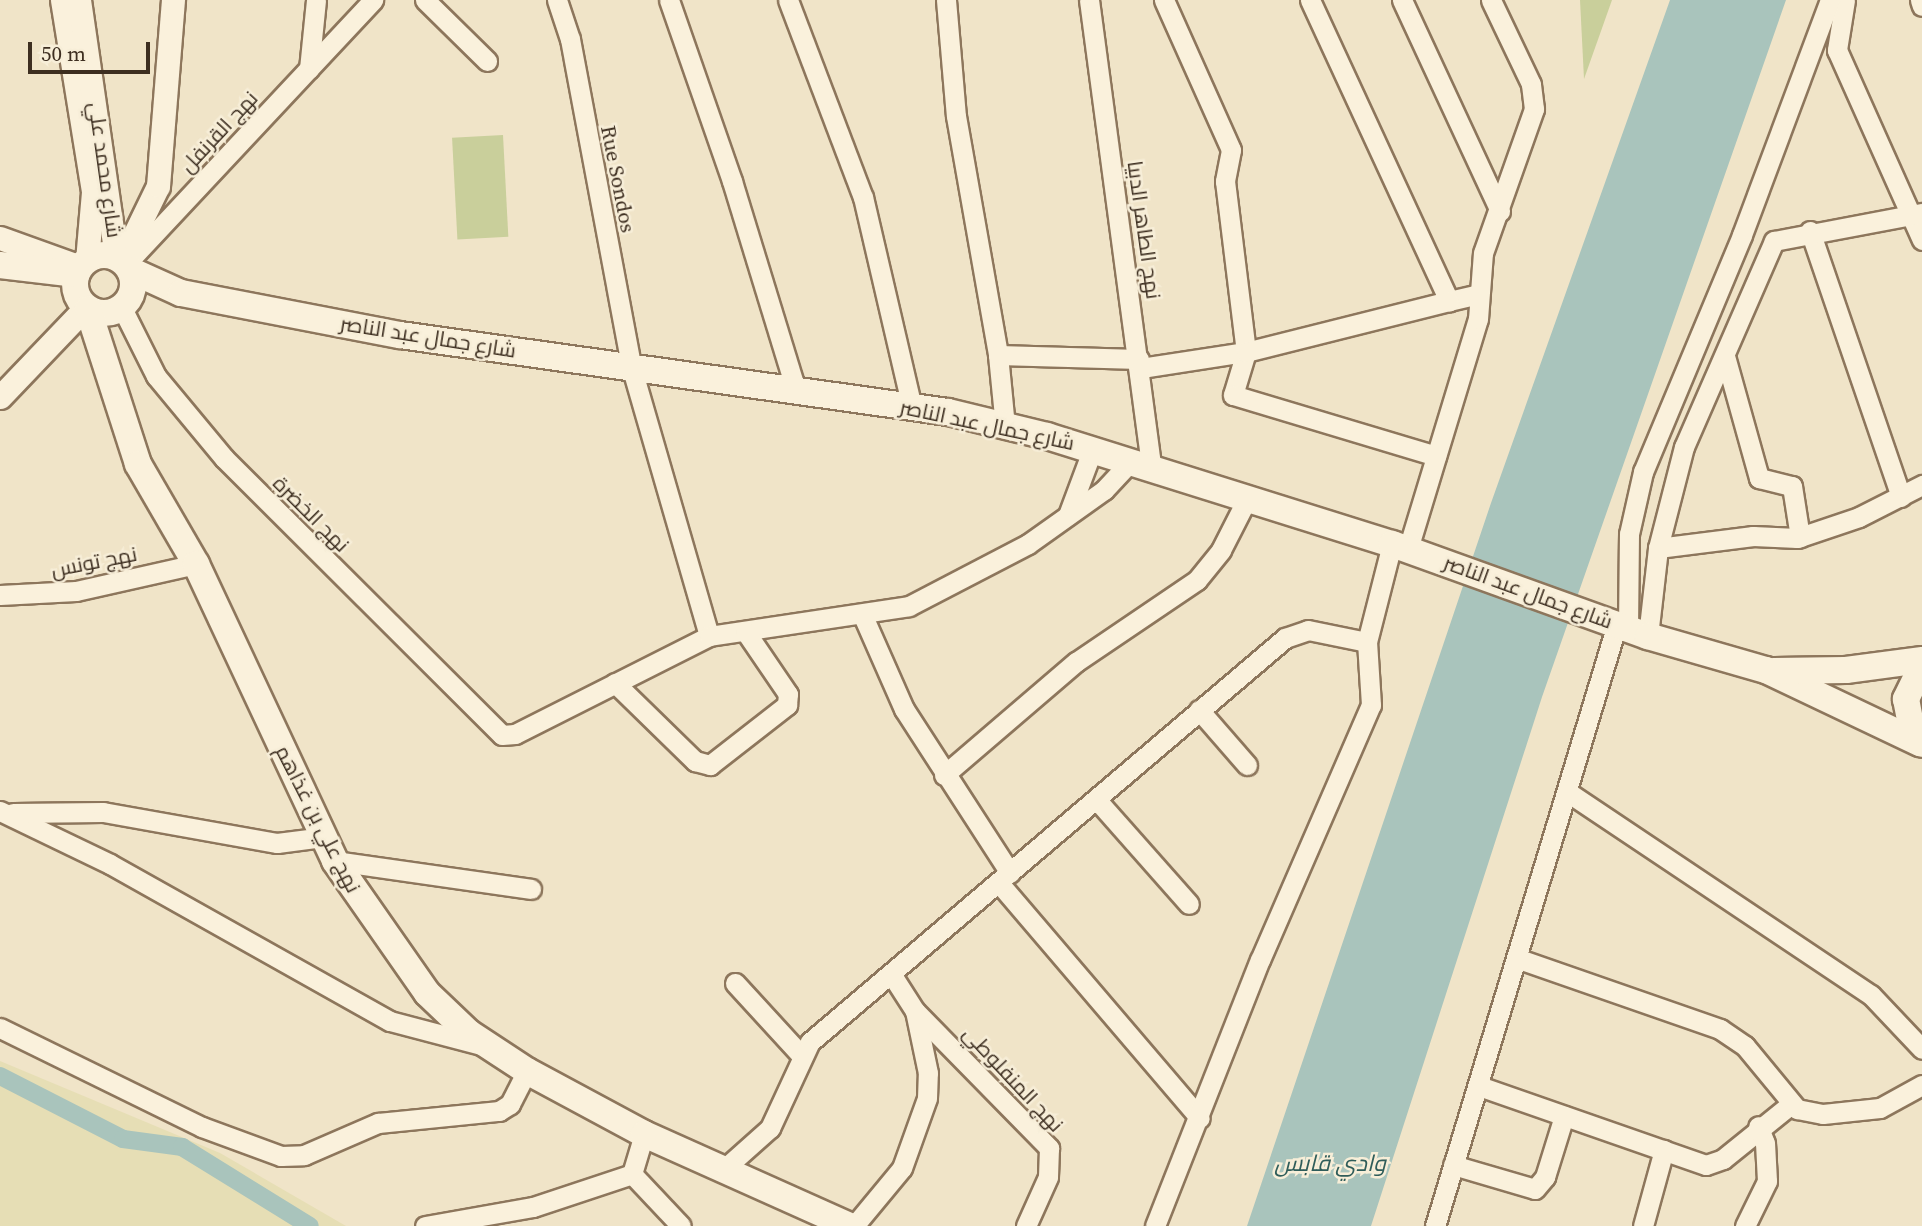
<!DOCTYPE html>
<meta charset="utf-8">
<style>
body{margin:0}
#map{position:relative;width:1922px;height:1226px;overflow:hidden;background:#f0e4c8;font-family:"Source Serif 4",Cairo,serif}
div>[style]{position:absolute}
.farmland>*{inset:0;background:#e6deb5}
.green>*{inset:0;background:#c9cf9b;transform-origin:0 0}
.water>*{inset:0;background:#a9c4bc}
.canal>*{height:18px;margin:-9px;padding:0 9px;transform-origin:9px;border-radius:9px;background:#a9c4bc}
.roads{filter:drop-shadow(2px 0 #8d765c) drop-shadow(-2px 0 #8d765c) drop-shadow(0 2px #8d765c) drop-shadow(0 -2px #8d765c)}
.minor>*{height:19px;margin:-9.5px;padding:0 9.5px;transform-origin:9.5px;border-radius:9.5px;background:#faf1dc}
.tertiary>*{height:23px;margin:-11.5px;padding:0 11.5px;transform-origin:11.5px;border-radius:11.5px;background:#faf1dc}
.secondary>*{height:26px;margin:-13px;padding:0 13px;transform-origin:13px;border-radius:13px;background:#faf1dc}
.secondary>.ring{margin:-13px;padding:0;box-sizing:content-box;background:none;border:26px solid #faf1dc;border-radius:50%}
span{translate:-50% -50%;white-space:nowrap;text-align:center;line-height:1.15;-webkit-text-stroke:5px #f7eed8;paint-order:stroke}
.street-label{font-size:21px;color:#3d2e20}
.water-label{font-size:23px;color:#2f5d5a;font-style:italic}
.scale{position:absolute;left:28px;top:42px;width:122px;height:32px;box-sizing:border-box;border:4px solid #3d2e20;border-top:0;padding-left:9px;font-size:21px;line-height:24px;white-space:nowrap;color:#3d2e20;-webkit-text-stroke:5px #f7eed8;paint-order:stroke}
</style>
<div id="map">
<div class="farmland">
<i style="clip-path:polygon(0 1061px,220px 1153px,346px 1226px,0 1226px)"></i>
</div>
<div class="green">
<i style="clip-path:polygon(1580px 0,1612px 0,1584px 79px)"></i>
<i style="left:503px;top:135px;width:102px;height:51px;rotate:87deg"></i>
</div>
<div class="water">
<i style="clip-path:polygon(1670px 0,1786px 0,1542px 697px,1371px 1226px,1247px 1226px,1491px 503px)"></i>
</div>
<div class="canal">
<i style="left:0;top:1076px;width:138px;rotate:27.1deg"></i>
<i style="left:123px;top:1139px;width:60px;rotate:7.7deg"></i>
<i style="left:182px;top:1147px;width:150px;rotate:31.7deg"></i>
</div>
<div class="roads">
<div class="minor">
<i style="left:425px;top:0;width:87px;rotate:44.5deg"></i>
<i style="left:557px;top:0;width:41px;rotate:71.6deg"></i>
<i style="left:570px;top:39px;width:336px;rotate:79.4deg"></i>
<i style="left:632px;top:369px;width:278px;rotate:73.9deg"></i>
<i style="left:669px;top:0;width:192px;rotate:70.8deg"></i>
<i style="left:732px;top:181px;width:222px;rotate:73deg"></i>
<i style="left:788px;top:0;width:211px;rotate:69.2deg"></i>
<i style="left:863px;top:197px;width:216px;rotate:76.9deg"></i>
<i style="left:946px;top:0;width:116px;rotate:85.1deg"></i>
<i style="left:956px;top:116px;width:243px;rotate:80deg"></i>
<i style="left:998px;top:355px;width:71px;rotate:84.4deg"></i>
<i style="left:1089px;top:0;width:470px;rotate:82.4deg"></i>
<i style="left:1164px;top:0;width:164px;rotate:65.9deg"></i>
<i style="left:1231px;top:150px;width:32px;rotate:101deg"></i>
<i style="left:1225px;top:181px;width:172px;rotate:83deg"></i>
<i style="left:1246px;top:352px;width:45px;rotate:106.8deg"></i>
<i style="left:1233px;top:395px;width:212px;rotate:16.7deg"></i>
<i style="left:1310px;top:0;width:332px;rotate:65.2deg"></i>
<i style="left:1449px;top:301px;width:31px;rotate:-13deg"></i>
<i style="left:1402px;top:0;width:233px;rotate:65.1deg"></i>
<i style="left:1845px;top:0;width:51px;rotate:99.1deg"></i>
<i style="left:1837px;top:50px;width:208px;rotate:65.9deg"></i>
<i style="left:1920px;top:0;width:6px;rotate:72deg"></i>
<i style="left:309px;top:69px;width:69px;rotate:-84.2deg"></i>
<i style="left:1810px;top:231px;width:281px;rotate:71.1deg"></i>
<i style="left:126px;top:264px;width:362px;rotate:-46.9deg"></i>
<i style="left:122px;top:308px;width:76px;rotate:63.4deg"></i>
<i style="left:156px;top:376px;width:107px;rotate:50.3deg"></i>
<i style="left:224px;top:458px;width:392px;rotate:44.9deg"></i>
<i style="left:502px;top:735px;width:13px;rotate:-4deg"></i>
<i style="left:515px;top:734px;width:217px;rotate:-26.8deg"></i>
<i style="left:709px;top:636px;width:202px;rotate:-8.5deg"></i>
<i style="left:909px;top:606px;width:134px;rotate:-27.5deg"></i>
<i style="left:1028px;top:544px;width:93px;rotate:-35.4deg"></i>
<i style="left:1104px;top:490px;width:41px;rotate:-47deg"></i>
<i style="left:998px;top:355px;width:141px;rotate:1.6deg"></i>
<i style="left:1725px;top:356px;width:127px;rotate:74.4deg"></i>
<i style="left:1759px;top:478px;width:34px;rotate:14deg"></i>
<i style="left:1792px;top:486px;width:52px;rotate:81.1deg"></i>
<i style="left:1141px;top:368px;width:106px;rotate:-8.7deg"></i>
<i style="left:1246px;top:352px;width:209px;rotate:-14.1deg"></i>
<i style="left:1068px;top:515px;width:72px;rotate:-69.5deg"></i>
<i style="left:1658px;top:548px;width:104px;rotate:-75.6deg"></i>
<i style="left:1684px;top:447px;width:225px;rotate:-66.4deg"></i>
<i style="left:1774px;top:241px;width:151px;rotate:-10.7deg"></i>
<i style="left:1408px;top:549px;width:240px;rotate:-73.1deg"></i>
<i style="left:1478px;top:319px;width:66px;rotate:-85.7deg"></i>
<i style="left:1483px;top:253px;width:153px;rotate:-70.5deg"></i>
<i style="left:1534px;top:109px;width:25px;rotate:-97deg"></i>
<i style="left:1531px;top:84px;width:93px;rotate:-115.5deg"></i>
<i style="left:0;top:595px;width:76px;rotate:-3deg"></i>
<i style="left:76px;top:591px;width:123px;rotate:-12.7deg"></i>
<i style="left:863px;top:616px;width:102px;rotate:66.2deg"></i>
<i style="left:904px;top:709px;width:195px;rotate:57.1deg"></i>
<i style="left:1628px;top:629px;width:95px;rotate:-89.4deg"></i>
<i style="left:1629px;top:534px;width:64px;rotate:-77.3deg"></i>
<i style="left:1643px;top:472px;width:257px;rotate:-67.3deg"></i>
<i style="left:1742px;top:235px;width:251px;rotate:-69.5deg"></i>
<i style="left:1648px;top:636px;width:89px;rotate:-83.5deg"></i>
<i style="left:1658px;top:548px;width:96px;rotate:-7.2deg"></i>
<i style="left:1753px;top:536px;width:44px;rotate:2.6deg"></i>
<i style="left:1797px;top:538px;width:65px;rotate:-18.7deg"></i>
<i style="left:1859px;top:517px;width:71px;rotate:-26.9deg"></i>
<i style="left:615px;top:683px;width:112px;rotate:44.3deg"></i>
<i style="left:695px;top:761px;width:16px;rotate:15deg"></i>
<i style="left:710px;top:765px;width:98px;rotate:-37.9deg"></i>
<i style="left:787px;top:705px;width:11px;rotate:-85deg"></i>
<i style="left:788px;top:694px;width:76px;rotate:-124.3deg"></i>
<i style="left:1199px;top:710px;width:73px;rotate:48.9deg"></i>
<i style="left:944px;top:775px;width:174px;rotate:-40.6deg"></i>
<i style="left:1076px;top:662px;width:146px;rotate:-34.1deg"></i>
<i style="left:1197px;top:580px;width:38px;rotate:-51deg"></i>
<i style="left:1221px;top:550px;width:59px;rotate:-63deg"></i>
<i style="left:1569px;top:793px;width:363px;rotate:33.8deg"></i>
<i style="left:1871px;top:995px;width:74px;rotate:46.6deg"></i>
<i style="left:1096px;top:799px;width:140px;rotate:48.5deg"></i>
<i style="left:0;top:811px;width:122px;rotate:25.7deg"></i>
<i style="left:110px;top:864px;width:321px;rotate:29.3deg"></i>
<i style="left:390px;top:1021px;width:94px;rotate:14.8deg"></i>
<i style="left:13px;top:813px;width:90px;rotate:-0.6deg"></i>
<i style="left:103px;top:812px;width:177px;rotate:10.1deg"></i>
<i style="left:277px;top:843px;width:46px;rotate:-7.4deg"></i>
<i style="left:335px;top:861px;width:198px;rotate:8.1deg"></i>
<i style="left:999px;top:883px;width:309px;rotate:49.5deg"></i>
<i style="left:1519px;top:959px;width:213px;rotate:19.2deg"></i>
<i style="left:1720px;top:1029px;width:30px;rotate:34deg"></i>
<i style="left:1745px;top:1046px;width:82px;rotate:50.5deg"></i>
<i style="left:1797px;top:1109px;width:26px;rotate:11deg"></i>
<i style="left:1823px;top:1114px;width:57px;rotate:-6deg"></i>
<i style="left:1880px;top:1108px;width:48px;rotate:-28.7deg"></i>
<i style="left:735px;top:983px;width:96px;rotate:47.5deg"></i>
<i style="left:915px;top:1011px;width:192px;rotate:45.6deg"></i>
<i style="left:1049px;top:1148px;width:29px;rotate:92deg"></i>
<i style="left:1048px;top:1177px;width:54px;rotate:114.2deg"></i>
<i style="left:0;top:1028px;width:225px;rotate:26.1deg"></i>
<i style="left:202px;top:1127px;width:84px;rotate:20.2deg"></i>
<i style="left:281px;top:1156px;width:23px;rotate:-2deg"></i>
<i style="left:304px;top:1155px;width:81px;rotate:-23.4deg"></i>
<i style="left:378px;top:1123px;width:122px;rotate:-5.7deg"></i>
<i style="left:499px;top:1111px;width:13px;rotate:-32deg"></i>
<i style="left:510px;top:1104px;width:37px;rotate:-63deg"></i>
<i style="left:1479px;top:1086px;width:240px;rotate:19.2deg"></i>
<i style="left:1706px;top:1165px;width:18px;rotate:-19deg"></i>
<i style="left:1723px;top:1159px;width:86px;rotate:-38.9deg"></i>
<i style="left:1453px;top:1165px;width:85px;rotate:16.3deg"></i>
<i style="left:1535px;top:1189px;width:16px;rotate:-50deg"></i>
<i style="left:1545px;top:1177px;width:64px;rotate:-72.7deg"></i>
<i style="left:724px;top:1169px;width:62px;rotate:-41.7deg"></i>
<i style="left:770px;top:1128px;width:95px;rotate:-65.1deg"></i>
<i style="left:810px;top:1042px;width:624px;rotate:-40.38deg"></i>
<i style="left:1285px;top:638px;width:24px;rotate:-19deg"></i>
<i style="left:1308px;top:630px;width:60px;rotate:11.5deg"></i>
<i style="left:1367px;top:642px;width:101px;rotate:-75.7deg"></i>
<i style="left:632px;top:1174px;width:71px;rotate:46.7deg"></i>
<i style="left:425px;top:1226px;width:110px;rotate:-10deg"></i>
<i style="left:533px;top:1207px;width:104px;rotate:-18.4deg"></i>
<i style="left:632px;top:1174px;width:42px;rotate:-73.3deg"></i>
<i style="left:854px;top:1226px;width:75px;rotate:-50.4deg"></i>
<i style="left:902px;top:1168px;width:74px;rotate:-70.3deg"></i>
<i style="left:927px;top:1098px;width:25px;rotate:-88deg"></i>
<i style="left:928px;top:1073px;width:63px;rotate:-101.8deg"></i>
<i style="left:915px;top:1011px;width:43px;rotate:-122.6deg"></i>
<i style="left:1155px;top:1226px;width:286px;rotate:-68.5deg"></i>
<i style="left:1260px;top:960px;width:278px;rotate:-66.5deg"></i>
<i style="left:1371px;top:705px;width:63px;rotate:-93.6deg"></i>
<i style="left:1435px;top:1226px;width:629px;rotate:-73.18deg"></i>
<i style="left:1643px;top:1226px;width:79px;rotate:-74.6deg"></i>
<i style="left:1745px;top:1226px;width:50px;rotate:-63.9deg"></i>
<i style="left:1767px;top:1181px;width:38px;rotate:-93deg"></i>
<i style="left:1765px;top:1143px;width:18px;rotate:-112deg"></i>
</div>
<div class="tertiary">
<i style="left:62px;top:0;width:194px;rotate:80.8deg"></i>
<i style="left:93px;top:192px;width:68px;rotate:95deg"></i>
<i style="left:79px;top:0;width:260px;rotate:81.8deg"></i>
<i style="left:0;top:238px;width:85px;rotate:19.9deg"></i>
<i style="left:122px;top:260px;width:82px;rotate:-64.1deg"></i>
<i style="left:158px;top:186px;width:187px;rotate:-85.4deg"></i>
<i style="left:0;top:397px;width:124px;rotate:-46.3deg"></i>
</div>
<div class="secondary">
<i class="ring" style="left:75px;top:255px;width:32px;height:32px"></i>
<i style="left:0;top:265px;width:77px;rotate:6.8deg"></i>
<i style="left:130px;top:270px;width:56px;rotate:24.3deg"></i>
<i style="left:181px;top:293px;width:223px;rotate:10.9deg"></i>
<i style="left:400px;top:335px;width:553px;rotate:8deg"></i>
<i style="left:948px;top:412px;width:102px;rotate:13.6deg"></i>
<i style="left:1047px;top:436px;width:362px;rotate:17.4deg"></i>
<i style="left:1392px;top:544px;width:272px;rotate:19.8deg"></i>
<i style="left:1648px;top:636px;width:123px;rotate:16.1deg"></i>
<i style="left:1766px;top:670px;width:170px;rotate:25.4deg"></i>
<i style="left:88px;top:309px;width:163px;rotate:72.1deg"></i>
<i style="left:138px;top:464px;width:116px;rotate:59.9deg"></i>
<i style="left:196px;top:564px;width:328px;rotate:64.9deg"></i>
<i style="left:335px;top:861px;width:161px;rotate:55.1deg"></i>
<i style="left:427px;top:993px;width:58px;rotate:43.6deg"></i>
<i style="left:469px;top:1033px;width:69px;rotate:33.2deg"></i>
<i style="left:527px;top:1071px;width:133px;rotate:28.3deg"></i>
<i style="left:644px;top:1134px;width:226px;rotate:24.1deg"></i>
<i style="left:1922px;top:666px;width:37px;rotate:116deg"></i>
<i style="left:1906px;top:699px;width:32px;rotate:79deg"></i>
<i style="left:1912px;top:730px;width:17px;rotate:54deg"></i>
<i style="left:1774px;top:671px;width:72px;rotate:-0.8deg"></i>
<i style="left:1846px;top:670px;width:77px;rotate:-7.5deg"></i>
</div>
</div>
<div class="street-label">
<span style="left:219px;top:132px;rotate:-47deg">نهج القرنفل</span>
<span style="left:105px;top:170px;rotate:82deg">شارع محمد علي</span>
<span style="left:618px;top:179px;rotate:79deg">Rue Sondos</span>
<span style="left:1144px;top:230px;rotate:82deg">نهج الطاهر الدبيا</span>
<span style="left:428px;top:337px;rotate:9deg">شارع جمال عبد الناصر</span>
<span style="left:987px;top:425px;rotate:12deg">شارع جمال عبد الناصر</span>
<span style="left:311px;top:514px;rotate:45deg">نهج الخضرة</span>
<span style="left:94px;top:562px;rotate:-11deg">نهج تونس</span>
<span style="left:1528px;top:592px;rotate:20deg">شارع جمال عبد الناصر</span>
<span style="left:318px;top:819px;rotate:63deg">نهج علي بن غذاهم</span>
<span style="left:1013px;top:1079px;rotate:47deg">نهج المنفلوطي</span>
</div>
<div class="water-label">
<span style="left:1330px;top:1163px">وادي قابس</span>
</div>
<div class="scale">50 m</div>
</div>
